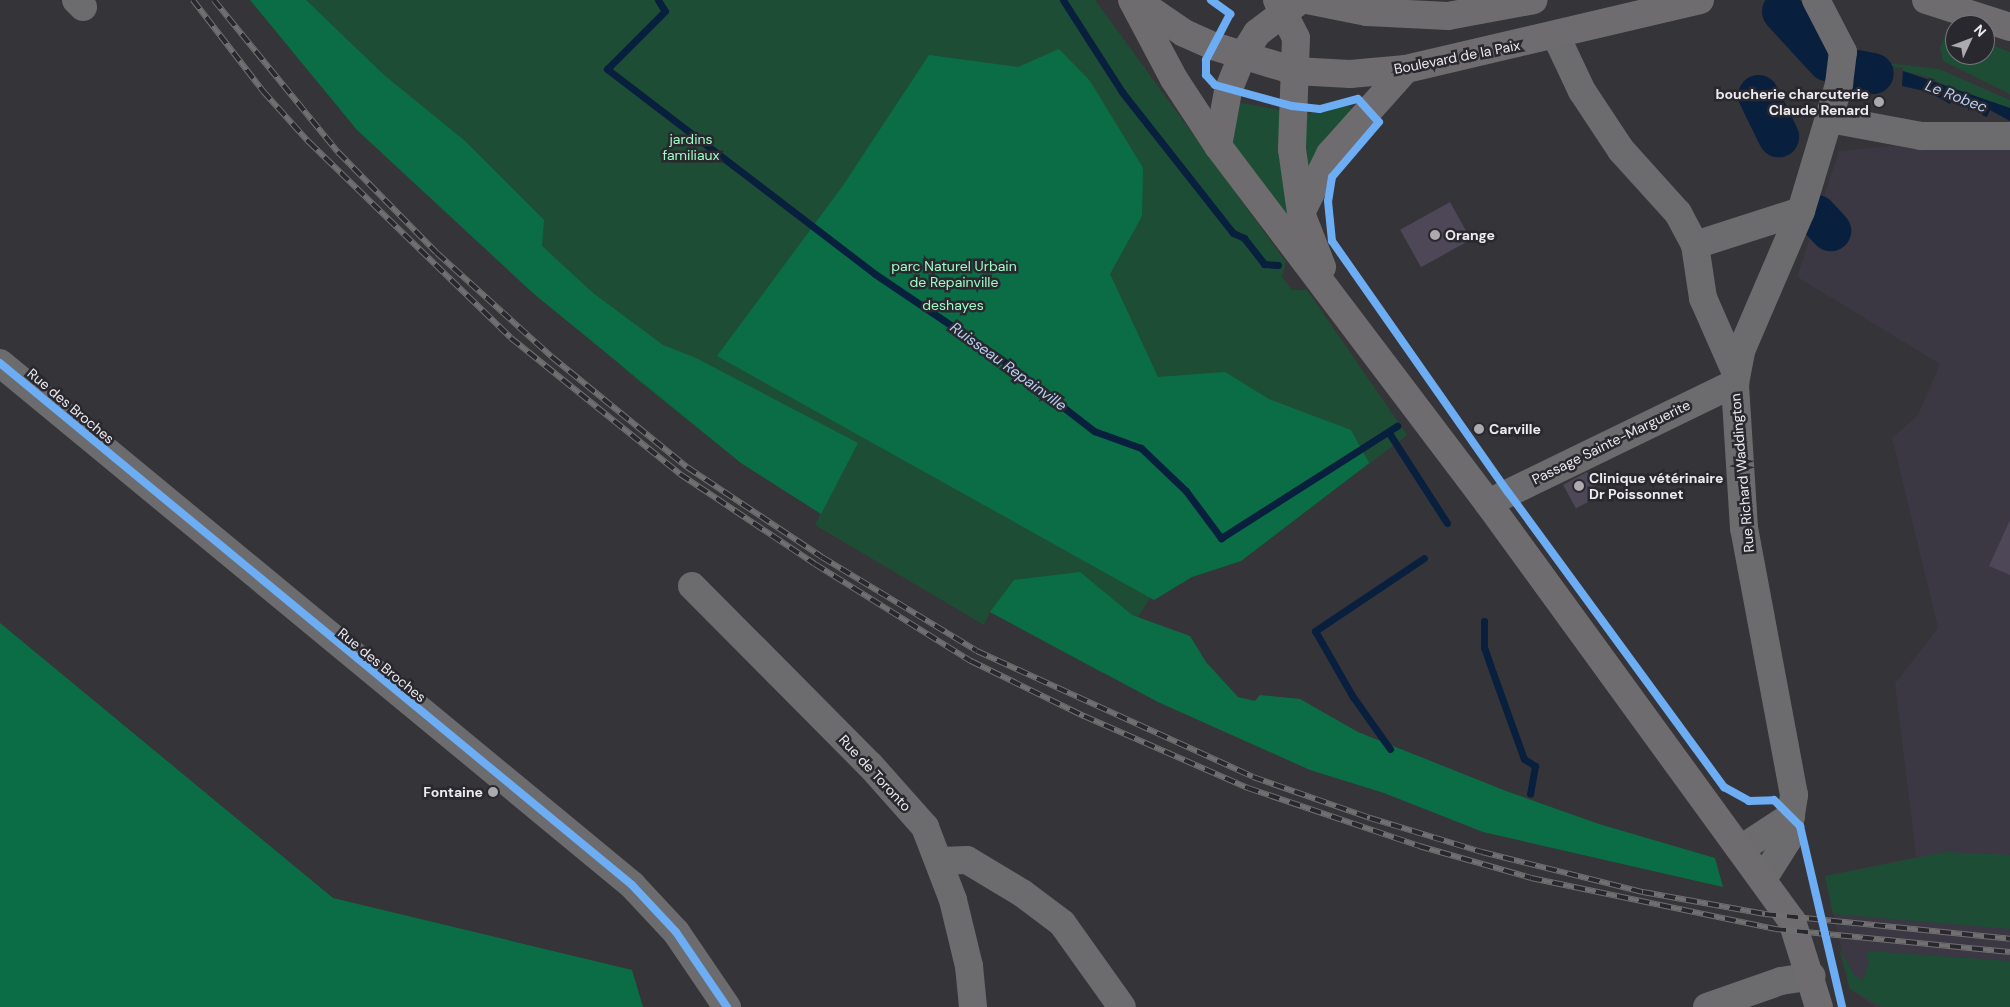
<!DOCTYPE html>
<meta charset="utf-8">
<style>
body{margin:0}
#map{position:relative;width:2010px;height:1007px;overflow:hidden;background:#353438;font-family:"DM Sans",sans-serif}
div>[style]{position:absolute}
.built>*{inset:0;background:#3b3743}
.green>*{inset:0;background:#1d4e35}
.forest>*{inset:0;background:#0b6d46}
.water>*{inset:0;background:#081f3d}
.stream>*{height:7px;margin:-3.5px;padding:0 3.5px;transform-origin:3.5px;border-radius:3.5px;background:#081f3d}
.river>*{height:41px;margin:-20.5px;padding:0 20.5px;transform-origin:20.5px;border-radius:20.5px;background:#081f3d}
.building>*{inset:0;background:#4e4757;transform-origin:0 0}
.minor>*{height:28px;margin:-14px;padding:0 14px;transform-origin:14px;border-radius:14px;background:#6c6b6d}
.major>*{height:28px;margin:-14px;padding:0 14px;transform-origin:14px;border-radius:14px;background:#6e6c6e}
.rail>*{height:5.5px;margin-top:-2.75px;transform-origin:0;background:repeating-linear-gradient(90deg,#2a282f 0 11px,#707071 0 22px);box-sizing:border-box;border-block:1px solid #707071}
.cycleway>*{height:8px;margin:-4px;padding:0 4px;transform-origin:4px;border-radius:4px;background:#6dadf4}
.dots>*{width:14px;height:14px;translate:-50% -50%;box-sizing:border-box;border:2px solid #2a282f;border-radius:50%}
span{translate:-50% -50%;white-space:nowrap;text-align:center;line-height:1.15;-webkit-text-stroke:5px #2a282f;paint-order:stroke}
.street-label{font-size:14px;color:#eceaef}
.poi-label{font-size:14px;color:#eceaef;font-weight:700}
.right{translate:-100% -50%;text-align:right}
.left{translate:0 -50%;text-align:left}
.park-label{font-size:14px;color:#9efbc5}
.water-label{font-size:15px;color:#b5d0f4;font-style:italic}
.north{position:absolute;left:1945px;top:15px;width:50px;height:50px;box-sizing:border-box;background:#2a282f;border:1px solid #78767c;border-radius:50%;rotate:47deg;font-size:14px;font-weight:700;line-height:20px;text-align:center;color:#eceaef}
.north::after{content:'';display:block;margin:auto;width:18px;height:22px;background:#acaaaf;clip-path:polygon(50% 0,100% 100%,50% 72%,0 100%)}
</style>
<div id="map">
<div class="built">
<i style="clip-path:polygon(2010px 134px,2010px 1007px,1875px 1007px,1850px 989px,1825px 876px,1916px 857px,1895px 683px,1938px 628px,1892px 438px,1918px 415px,1940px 364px,1797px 277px,1839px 151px)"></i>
</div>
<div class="green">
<i style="clip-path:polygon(250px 0,1095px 0,1286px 262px,1282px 277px,1292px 290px,1307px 290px,1407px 435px,1241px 561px,1192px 577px,1154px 600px,1150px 598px,1102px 673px,990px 612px,984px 625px,815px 525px,821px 513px,741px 463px,631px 375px,276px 31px)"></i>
<i style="clip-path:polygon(1955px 34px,1955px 55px,1985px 55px,1985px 42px,2010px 52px,2010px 94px,1943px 61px,1940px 48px,1945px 36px)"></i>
<i style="clip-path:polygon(1859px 60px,1939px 69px,2010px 100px,2010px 108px,1974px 98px,1924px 76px,1903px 71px,1903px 68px)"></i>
<i style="clip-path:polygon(1236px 102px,1280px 110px,1305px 249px,1233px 145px)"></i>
<i style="clip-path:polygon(1347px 106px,1356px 110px,1308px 172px,1304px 115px)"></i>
<i style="clip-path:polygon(1946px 852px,2010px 855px,2010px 929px,1833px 914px,1825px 876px)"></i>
<i style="clip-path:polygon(1839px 948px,1855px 976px,1863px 980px,1869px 963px,1866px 951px,2010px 961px,2010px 1007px,1882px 1007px,1850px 989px)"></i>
</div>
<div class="forest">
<i style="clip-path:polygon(250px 0,306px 0,384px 75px,465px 141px,544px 220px,542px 246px,593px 293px,663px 345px,696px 358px,858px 443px,821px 514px,741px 463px,534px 294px,357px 130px)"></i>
<i style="clip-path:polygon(1059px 49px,1090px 81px,1143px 168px,1142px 216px,1110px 274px,1158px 377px,1225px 372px,1269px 399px,1351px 430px,1369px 463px,1241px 561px,1192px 577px,1154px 600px,717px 356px,842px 187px,929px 55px,1018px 67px)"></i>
<i style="clip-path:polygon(1080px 572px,1132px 615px,1190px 636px,1206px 662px,1238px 697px,1255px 701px,1260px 695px,1300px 699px,1358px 732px,1506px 791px,1599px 824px,1715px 858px,1723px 887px,1483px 832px,1384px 793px,1310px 770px,1158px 702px,990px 612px,1014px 580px)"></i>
<i style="clip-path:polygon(0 623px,333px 898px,632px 970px,643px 1007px,0 1007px)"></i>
</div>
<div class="water">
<i style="clip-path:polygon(1903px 71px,2010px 108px,2010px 121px,1990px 110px,1987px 117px,1982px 115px,1984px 109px,1971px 105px,1968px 111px,1968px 105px,1952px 99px,1950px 104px,1929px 92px,1902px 86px)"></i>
</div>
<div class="stream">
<i style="left:658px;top:0;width:13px;rotate:58deg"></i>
<i style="left:665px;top:11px;width:82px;rotate:135deg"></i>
<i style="left:607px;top:69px;width:337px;rotate:37.4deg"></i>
<i style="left:875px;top:274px;width:152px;rotate:34deg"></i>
<i style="left:1001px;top:359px;width:118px;rotate:37.7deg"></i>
<i style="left:1094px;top:431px;width:50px;rotate:19.9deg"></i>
<i style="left:1141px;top:448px;width:62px;rotate:43.7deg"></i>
<i style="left:1186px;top:491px;width:59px;rotate:53.3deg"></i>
<i style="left:1221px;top:538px;width:209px;rotate:-32.5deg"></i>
<i style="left:1063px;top:0;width:109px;rotate:57.3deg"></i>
<i style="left:1122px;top:92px;width:179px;rotate:51.8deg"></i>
<i style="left:1233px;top:233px;width:12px;rotate:24deg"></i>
<i style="left:1244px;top:238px;width:33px;rotate:52deg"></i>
<i style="left:1264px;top:264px;width:14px;rotate:4deg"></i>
<i style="left:1389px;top:433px;width:107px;rotate:57.2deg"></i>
<i style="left:1484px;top:621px;width:26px;rotate:90deg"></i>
<i style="left:1484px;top:647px;width:28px;rotate:71deg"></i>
<i style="left:1493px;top:673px;width:91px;rotate:70.2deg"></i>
<i style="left:1524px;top:759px;width:13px;rotate:32deg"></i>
<i style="left:1535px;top:766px;width:28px;rotate:100deg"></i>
<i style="left:1390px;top:749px;width:64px;rotate:-125.4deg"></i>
<i style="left:1353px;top:697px;width:76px;rotate:-119.9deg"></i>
<i style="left:1315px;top:631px;width:131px;rotate:-33.8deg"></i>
</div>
<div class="river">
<i style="left:1782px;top:11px;width:67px;rotate:47.4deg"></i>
<i style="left:1857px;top:70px;width:16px;rotate:11deg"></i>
<i style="left:1758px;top:95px;width:46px;rotate:64deg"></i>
<i style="left:1816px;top:215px;width:21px;rotate:47deg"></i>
</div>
<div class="building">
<i style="left:1450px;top:202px;width:43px;height:57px;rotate:61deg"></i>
<i style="left:1587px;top:472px;width:27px;height:27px;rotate:62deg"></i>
<i style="clip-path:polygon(2010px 520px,2010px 575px,1989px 566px)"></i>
</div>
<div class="minor">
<i style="left:76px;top:0;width:10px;rotate:45deg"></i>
<i style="left:1556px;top:36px;width:61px;rotate:64.7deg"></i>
<i style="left:1582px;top:91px;width:71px;rotate:56.5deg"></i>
<i style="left:1621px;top:150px;width:85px;rotate:47.9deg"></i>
<i style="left:1678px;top:213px;width:36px;rotate:62deg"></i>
<i style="left:1695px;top:245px;width:54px;rotate:81.4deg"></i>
<i style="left:1703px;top:298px;width:82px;rotate:66.3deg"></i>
<i style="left:1830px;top:119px;width:93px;rotate:10.6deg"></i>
<i style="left:1921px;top:136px;width:89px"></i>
<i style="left:1695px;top:245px;width:111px;rotate:-17.8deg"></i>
<i style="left:0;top:363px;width:820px;rotate:39.55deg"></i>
<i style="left:632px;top:885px;width:64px;rotate:46.9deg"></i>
<i style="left:676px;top:932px;width:91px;rotate:55.8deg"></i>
<i style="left:1488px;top:503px;width:275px;rotate:-25.9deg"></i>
<i style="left:692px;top:586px;width:252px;rotate:45.2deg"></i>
<i style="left:870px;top:765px;width:83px;rotate:48.4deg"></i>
<i style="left:925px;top:827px;width:78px;rotate:69deg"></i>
<i style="left:953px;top:900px;width:68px;rotate:76.4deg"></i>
<i style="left:969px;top:966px;width:41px;rotate:84.4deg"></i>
<i style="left:1741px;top:849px;width:60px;rotate:-33.4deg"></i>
<i style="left:940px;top:861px;width:27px;rotate:-2deg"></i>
<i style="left:967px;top:860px;width:64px;rotate:31deg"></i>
<i style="left:1022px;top:893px;width:50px;rotate:36.9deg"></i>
<i style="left:1062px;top:923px;width:103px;rotate:54.5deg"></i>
<i style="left:1763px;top:879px;width:45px;rotate:-57.7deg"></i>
<i style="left:1787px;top:841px;width:47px;rotate:-81.3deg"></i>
<i style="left:1794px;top:795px;width:272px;rotate:-100.6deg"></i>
<i style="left:1744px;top:528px;width:145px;rotate:-93.6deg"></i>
<i style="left:1735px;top:383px;width:33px;rotate:-79deg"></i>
<i style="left:1741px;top:351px;width:152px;rotate:-66.8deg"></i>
<i style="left:1801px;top:211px;width:133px;rotate:-73.3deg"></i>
<i style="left:1839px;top:84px;width:32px;rotate:-83deg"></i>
<i style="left:1843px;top:52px;width:59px;rotate:-117.4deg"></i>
<i style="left:1707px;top:1007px;width:78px;rotate:-19.4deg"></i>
<i style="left:1781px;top:981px;width:31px;rotate:-9deg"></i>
</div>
<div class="major">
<i style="left:1132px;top:0;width:89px;rotate:62deg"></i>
<i style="left:1174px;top:79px;width:80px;rotate:56.7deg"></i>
<i style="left:1218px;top:146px;width:448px;rotate:52.9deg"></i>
<i style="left:1488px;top:503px;width:517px;rotate:53.97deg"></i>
<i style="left:1792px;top:921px;width:90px;rotate:72.6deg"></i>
<i style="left:1136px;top:0;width:58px;rotate:34.5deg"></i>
<i style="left:1184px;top:33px;width:32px;rotate:24deg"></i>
<i style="left:1213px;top:46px;width:86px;rotate:17deg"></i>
<i style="left:1295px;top:71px;width:55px;rotate:3.1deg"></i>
<i style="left:1350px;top:74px;width:56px;rotate:-5.1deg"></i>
<i style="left:1406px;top:69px;width:302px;rotate:-13.2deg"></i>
<i style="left:1277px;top:0;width:42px;rotate:63.4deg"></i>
<i style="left:1296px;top:38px;width:111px;rotate:92.1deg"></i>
<i style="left:1292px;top:149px;width:65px;rotate:82deg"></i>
<i style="left:1301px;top:213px;width:58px;rotate:68.7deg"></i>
<i style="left:1307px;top:0;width:61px;rotate:11.3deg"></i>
<i style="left:1367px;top:12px;width:81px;rotate:2.8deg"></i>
<i style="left:1448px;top:16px;width:87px;rotate:-10.5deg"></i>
<i style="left:1926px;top:0;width:88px;rotate:17.8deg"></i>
<i style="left:1218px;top:146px;width:56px;rotate:-79.7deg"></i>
<i style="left:1228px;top:91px;width:37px;rotate:-68deg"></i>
<i style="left:1242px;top:57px;width:28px;rotate:-58deg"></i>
<i style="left:1257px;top:33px;width:51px;rotate:-37.1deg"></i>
<i style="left:1301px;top:213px;width:66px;rotate:-63.8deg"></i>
<i style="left:1330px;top:154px;width:114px;rotate:-48.2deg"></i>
</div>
<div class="rail">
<i style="left:193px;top:0;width:115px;rotate:52.4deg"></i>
<i style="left:263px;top:91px;width:69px;rotate:48deg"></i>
<i style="left:309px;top:142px;width:281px;rotate:44.1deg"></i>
<i style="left:511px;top:338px;width:217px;rotate:38.8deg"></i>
<i style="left:680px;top:474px;width:162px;rotate:33.7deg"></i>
<i style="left:815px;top:564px;width:184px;rotate:31.9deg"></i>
<i style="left:971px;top:661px;width:126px;rotate:26deg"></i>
<i style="left:1084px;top:716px;width:179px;rotate:23.7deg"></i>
<i style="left:1248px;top:788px;width:181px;rotate:18.7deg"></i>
<i style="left:1419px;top:846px;width:116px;rotate:15.9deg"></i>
<i style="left:1531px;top:878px;width:249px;rotate:11.8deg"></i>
<i style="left:1775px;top:929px;width:236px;rotate:5.6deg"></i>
<i style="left:214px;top:0;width:196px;rotate:50.8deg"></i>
<i style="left:338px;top:152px;width:141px;rotate:45.6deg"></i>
<i style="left:437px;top:253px;width:155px;rotate:42.1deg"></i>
<i style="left:552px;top:357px;width:174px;rotate:39.2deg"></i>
<i style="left:687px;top:467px;width:162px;rotate:33.7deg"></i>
<i style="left:822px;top:557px;width:181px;rotate:31.2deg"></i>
<i style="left:977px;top:651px;width:303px;rotate:24.5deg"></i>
<i style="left:1253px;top:777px;width:124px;rotate:19.3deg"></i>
<i style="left:1370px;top:818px;width:117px;rotate:16.9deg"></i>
<i style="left:1482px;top:852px;width:166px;rotate:14deg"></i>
<i style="left:1643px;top:892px;width:124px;rotate:10.2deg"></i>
<i style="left:1765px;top:914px;width:246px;rotate:5.8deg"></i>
</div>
<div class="cycleway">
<i style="left:1211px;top:0;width:24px;rotate:36deg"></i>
<i style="left:1230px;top:14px;width:52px;rotate:117.6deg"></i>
<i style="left:1206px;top:60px;width:15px;rotate:90deg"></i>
<i style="left:1206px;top:75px;width:13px;rotate:48deg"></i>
<i style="left:1215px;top:85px;width:80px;rotate:15.3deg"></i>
<i style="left:1292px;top:106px;width:28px;rotate:6deg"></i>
<i style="left:1320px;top:109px;width:39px;rotate:-15deg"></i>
<i style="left:1358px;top:99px;width:31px;rotate:48deg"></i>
<i style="left:1379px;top:122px;width:72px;rotate:130.5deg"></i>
<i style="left:1332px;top:177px;width:24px;rotate:99deg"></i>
<i style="left:1328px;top:201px;width:40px;rotate:84.3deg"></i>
<i style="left:1332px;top:241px;width:307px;rotate:55deg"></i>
<i style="left:1508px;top:492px;width:366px;rotate:53.8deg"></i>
<i style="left:1724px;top:787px;width:29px;rotate:29deg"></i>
<i style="left:1749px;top:801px;width:25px;rotate:-2deg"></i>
<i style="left:1774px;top:800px;width:37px;rotate:45deg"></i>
<i style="left:1800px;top:826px;width:186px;rotate:76.9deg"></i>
<i style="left:0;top:363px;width:820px;rotate:39.55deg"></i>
<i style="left:632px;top:885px;width:64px;rotate:46.9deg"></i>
<i style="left:676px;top:932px;width:91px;rotate:55.8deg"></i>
</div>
<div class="dots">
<i style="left:1879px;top:102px;background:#acaaaf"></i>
<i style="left:1435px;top:235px;background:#acaaaf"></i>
<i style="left:1479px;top:429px;background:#acaaaf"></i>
<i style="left:1579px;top:486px;background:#acaaaf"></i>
<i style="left:493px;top:792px;background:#acaaaf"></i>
</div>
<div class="street-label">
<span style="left:1457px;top:57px;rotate:-11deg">Boulevard de la Paix</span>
<span style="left:71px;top:406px;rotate:40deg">Rue des Broches</span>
<span style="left:1611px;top:442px;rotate:-26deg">Passage Sainte-Marguerite</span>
<span style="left:1742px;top:473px;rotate:-95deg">Rue Richard Waddington</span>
<span style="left:382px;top:665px;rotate:39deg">Rue des Broches</span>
<span style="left:875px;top:773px;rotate:47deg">Rue de Toronto</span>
</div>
<div class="poi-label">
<span class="right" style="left:1869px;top:102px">boucherie charcuterie<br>Claude Renard</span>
<span class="left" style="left:1445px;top:235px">Orange</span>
<span class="left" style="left:1489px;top:429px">Carville</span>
<span class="left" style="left:1589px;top:486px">Clinique vétérinaire<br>Dr Poissonnet</span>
<span class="right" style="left:483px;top:792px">Fontaine</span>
</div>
<div class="park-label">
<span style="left:691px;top:147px">jardins<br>familiaux</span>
<span style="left:954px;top:274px">parc Naturel Urbain<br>de Repainville</span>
<span style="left:953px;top:305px">deshayes</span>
</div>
<div class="water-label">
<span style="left:1956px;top:97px;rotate:21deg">Le Robec</span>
<span style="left:1008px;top:367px;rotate:36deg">Ruisseau Repainville</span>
</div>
<div class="north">N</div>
</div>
